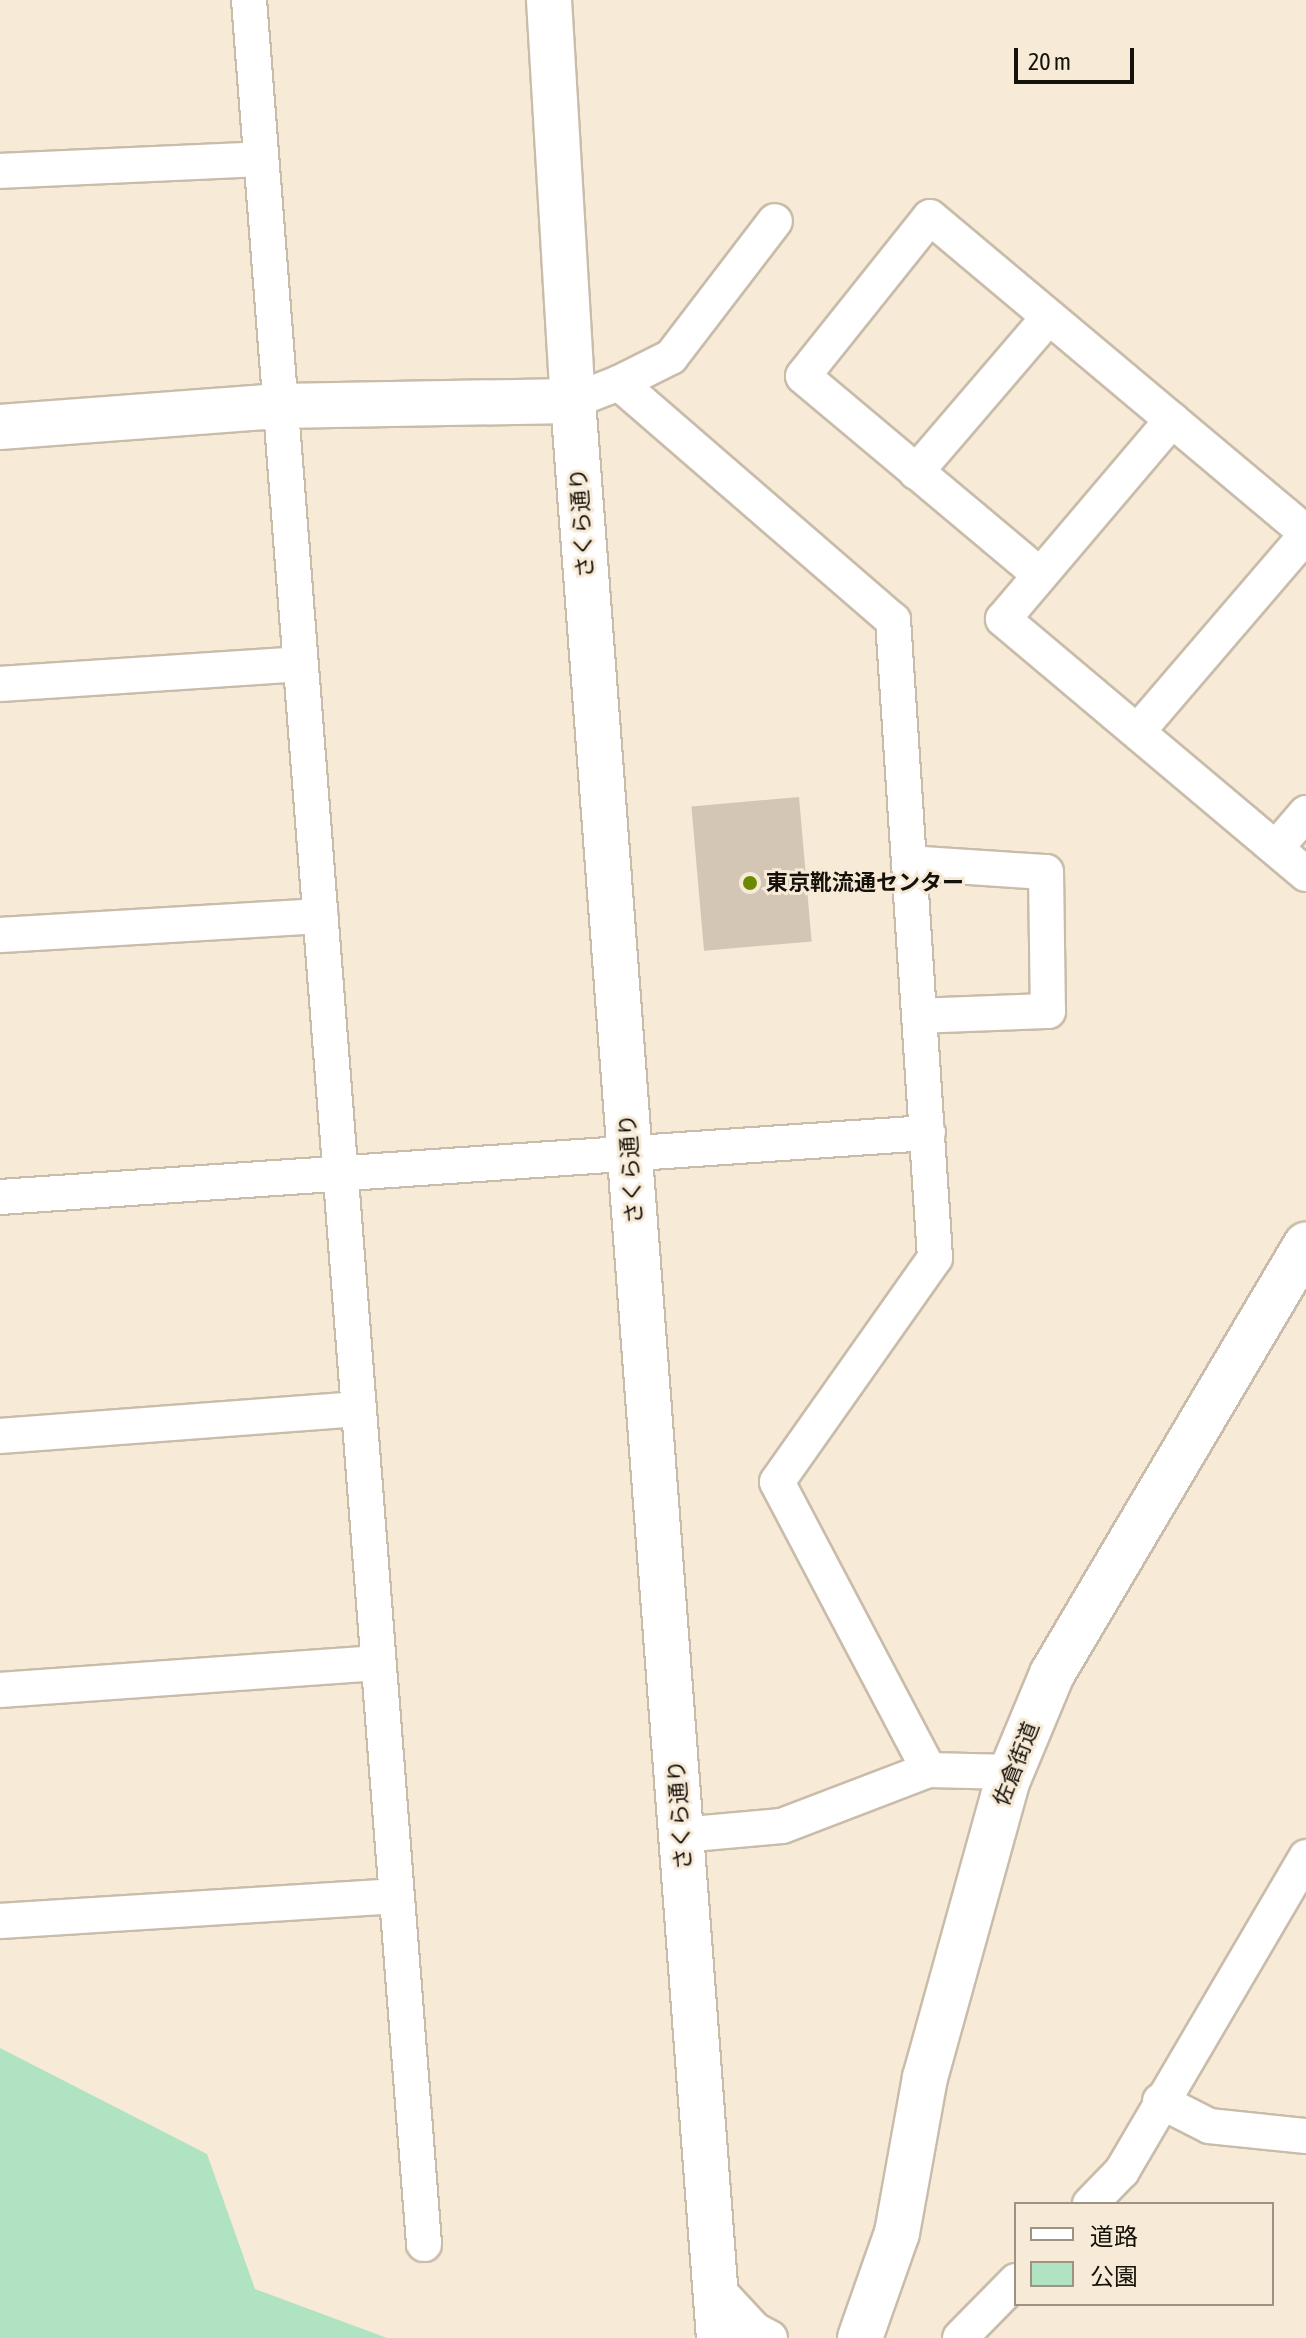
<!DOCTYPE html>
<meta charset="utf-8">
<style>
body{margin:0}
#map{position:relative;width:1306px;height:2338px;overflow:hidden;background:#f7ead7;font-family:"Asap Condensed","Noto Sans JP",sans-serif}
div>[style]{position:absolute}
.green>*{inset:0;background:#afe3c1}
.building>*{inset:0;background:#d3c6b4;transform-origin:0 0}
.roads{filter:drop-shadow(2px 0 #c9bcaa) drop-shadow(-2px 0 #c9bcaa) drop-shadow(0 2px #c9bcaa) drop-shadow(0 -2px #c9bcaa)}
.street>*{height:34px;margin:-17px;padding:0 17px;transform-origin:17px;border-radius:17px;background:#fff}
.secondary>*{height:44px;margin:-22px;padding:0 22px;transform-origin:22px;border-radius:22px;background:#fff}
.primary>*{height:44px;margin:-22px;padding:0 22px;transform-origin:22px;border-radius:22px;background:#fff}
.dots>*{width:22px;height:22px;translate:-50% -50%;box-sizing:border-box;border:4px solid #f7ead7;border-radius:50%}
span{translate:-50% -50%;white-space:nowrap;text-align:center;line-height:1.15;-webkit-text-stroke:6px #f7ead7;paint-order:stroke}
.street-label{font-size:22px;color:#15110b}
.poi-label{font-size:22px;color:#15110b;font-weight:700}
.left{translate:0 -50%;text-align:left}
.legend{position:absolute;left:1014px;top:2202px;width:260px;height:104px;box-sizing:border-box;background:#f7ead7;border:2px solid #9d9385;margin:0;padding:10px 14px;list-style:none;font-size:24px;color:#15110b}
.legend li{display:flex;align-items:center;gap:16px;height:40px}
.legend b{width:40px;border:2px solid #9d9385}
.scale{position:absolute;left:1014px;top:48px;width:120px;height:36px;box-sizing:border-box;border:4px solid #15110b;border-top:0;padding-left:10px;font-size:24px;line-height:28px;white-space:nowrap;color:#15110b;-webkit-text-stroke:6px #f7ead7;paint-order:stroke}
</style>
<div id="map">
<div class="green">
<i style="clip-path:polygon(0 2048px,207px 2154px,255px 2289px,387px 2338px,0 2338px)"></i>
</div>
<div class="building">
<i style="left:799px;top:797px;width:145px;height:108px;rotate:85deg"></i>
</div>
<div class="roads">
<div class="street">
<i style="left:249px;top:0;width:2251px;rotate:85.54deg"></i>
<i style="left:0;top:171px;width:261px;rotate:-2.6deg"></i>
<i style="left:619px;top:383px;width:58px;rotate:-26.6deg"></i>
<i style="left:671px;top:357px;width:171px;rotate:-52.6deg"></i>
<i style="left:573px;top:401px;width:49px;rotate:-21.4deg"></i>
<i style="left:619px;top:383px;width:362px;rotate:40.9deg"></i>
<i style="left:893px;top:620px;width:639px;rotate:86.23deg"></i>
<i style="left:935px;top:1258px;width:274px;rotate:125.2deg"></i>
<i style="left:777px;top:1482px;width:326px;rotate:62.2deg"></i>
<i style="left:1172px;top:420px;width:261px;rotate:130.3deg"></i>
<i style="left:1003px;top:619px;width:396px;rotate:40.1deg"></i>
<i style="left:916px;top:472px;width:204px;rotate:-49.4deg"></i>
<i style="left:1040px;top:575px;width:309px;rotate:-140deg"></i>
<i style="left:803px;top:376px;width:203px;rotate:-51.4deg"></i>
<i style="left:930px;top:217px;width:491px;rotate:40deg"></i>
<i style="left:0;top:684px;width:301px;rotate:-3.8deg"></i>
<i style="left:1138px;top:731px;width:258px;rotate:-49.4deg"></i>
<i style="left:1276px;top:848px;width:46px;rotate:-49.4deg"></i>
<i style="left:909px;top:863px;width:137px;rotate:3.8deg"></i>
<i style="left:1046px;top:872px;width:139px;rotate:89.2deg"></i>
<i style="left:1048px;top:1011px;width:128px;rotate:177.8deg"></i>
<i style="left:0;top:935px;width:321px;rotate:-3.4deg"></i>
<i style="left:0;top:1197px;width:930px;rotate:-3.95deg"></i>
<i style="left:0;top:1436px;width:359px;rotate:-4.3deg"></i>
<i style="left:0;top:1690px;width:379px;rotate:-4.1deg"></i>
<i style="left:681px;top:1835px;width:101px;rotate:-5.1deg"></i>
<i style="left:782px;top:1826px;width:157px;rotate:-20.9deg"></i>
<i style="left:929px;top:1770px;width:82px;rotate:1.4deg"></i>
<i style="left:0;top:1921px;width:397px;rotate:-3.6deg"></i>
<i style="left:1160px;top:2101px;width:55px;rotate:27deg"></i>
<i style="left:1209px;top:2126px;width:98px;rotate:5.9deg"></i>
<i style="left:1090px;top:2204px;width:46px;rotate:-45.9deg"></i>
<i style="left:1122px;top:2171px;width:364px;rotate:-59.6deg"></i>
<i style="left:715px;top:2287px;width:59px;rotate:47.1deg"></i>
<i style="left:755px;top:2330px;width:17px;rotate:28deg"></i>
<i style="left:960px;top:2338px;width:80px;rotate:-45.5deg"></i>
</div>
<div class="secondary">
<i style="left:549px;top:0;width:402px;rotate:86.6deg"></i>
<i style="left:573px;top:401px;width:1942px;rotate:85.69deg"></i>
<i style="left:0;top:427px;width:281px;rotate:-4.3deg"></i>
<i style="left:280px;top:406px;width:293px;rotate:-1deg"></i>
</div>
<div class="primary">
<i style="left:860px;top:2338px;width:111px;rotate:-70.6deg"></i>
<i style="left:897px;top:2233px;width:158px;rotate:-79.8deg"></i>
<i style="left:925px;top:2078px;width:307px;rotate:-74.5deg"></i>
<i style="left:1007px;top:1782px;width:117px;rotate:-67.4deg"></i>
<i style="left:1052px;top:1674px;width:499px;rotate:-59.4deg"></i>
</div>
</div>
<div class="dots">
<i style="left:750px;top:883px;background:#6b8902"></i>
</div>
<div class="street-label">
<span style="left:582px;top:523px;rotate:-94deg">さくら通り</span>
<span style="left:631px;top:1169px;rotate:-94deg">さくら通り</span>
<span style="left:1016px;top:1764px;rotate:-69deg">佐倉街道</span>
<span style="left:680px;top:1815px;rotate:-94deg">さくら通り</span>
</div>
<div class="poi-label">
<span class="left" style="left:766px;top:883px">東京靴流通センター</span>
</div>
<ul class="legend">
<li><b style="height:10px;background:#fff"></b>道路</li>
<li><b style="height:22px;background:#afe3c1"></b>公園</li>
</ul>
<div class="scale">20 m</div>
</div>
